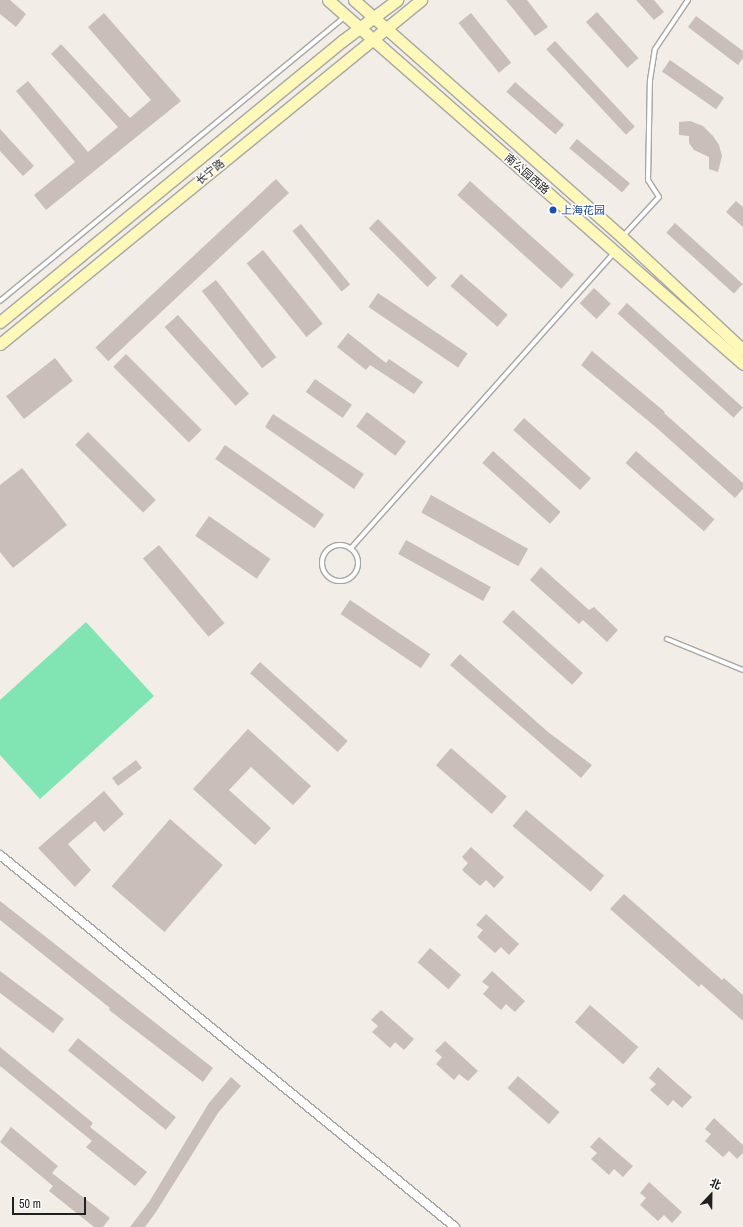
<!DOCTYPE html>
<meta charset="utf-8">
<style>
body{margin:0}
#map{position:relative;width:743px;height:1227px;overflow:hidden;background:#f2ede6;font-family:"Archivo Narrow","Noto Sans SC",sans-serif}
div>[style]{position:absolute}
.pitch>*{inset:0;background:#80e5b2}
.building>*{inset:0;background:#cabeb9;transform-origin:0 0}
.roads{filter:drop-shadow(1px 0 #a7a7a7) drop-shadow(-1px 0 #a7a7a7) drop-shadow(0 1px #a7a7a7) drop-shadow(0 -1px #a7a7a7)}
.lane>*{height:4px;margin:-2px;padding:0 2px;transform-origin:2px;border-radius:2px;background:#fff}
.lane>.ring{margin:-2px;padding:0;box-sizing:content-box;background:none;border:4px solid #fff;border-radius:50%}
.street>*{height:8px;margin:-4px;padding:0 4px;transform-origin:4px;border-radius:4px;background:#fff}
.secondary>*{height:11px;margin:-5.5px;padding:0 5.5px;transform-origin:5.5px;border-radius:5.5px;background:#fef9b8}
.dots>*{width:11px;height:11px;translate:-50% -50%;box-sizing:border-box;border:2px solid #fff;border-radius:50%}
span{translate:-50% -50%;white-space:nowrap;text-align:center;line-height:1.15;-webkit-text-stroke:3px #fff;paint-order:stroke}
.street-label{font-size:11px;color:#202020}
.transit-label{font-size:11px;color:#164399}
.left{translate:0 -50%;text-align:left}
.north{position:absolute;left:691px;top:1175px;width:40px;height:40px;-webkit-text-stroke:3px #fff;paint-order:stroke;rotate:22deg;font-size:11px;font-weight:700;line-height:16px;text-align:center;color:#202020}
.north::after{content:'';display:block;margin:auto;width:14px;height:18px;background:#202020;clip-path:polygon(50% 0,100% 100%,50% 72%,0 100%)}
.scale{position:absolute;left:12px;top:1197px;width:74px;height:18px;box-sizing:border-box;border:2px solid #202020;border-top:0;padding-left:5px;font-size:12px;line-height:14px;white-space:nowrap;color:#202020;-webkit-text-stroke:3px #fff;paint-order:stroke}
</style>
<div id="map">
<div class="pitch">
<i style="clip-path:polygon(86px 622px,154px 696px,40px 799px,0 755px,0 700px)"></i>
</div>
<div class="building">
<i style="clip-path:polygon(0 0,10px 0,26px 14px,16px 27px,0 14px)"></i>
<i style="clip-path:polygon(506px 0,527px 0,548px 27px,535px 36px)"></i>
<i style="clip-path:polygon(636px 0,654px 0,664px 12px,654px 20px)"></i>
<i style="left:597px;top:12px;width:62px;height:15px;rotate:48deg"></i>
<i style="clip-path:polygon(104px 13px,181px 101px,46px 210px,34px 195px,75px 162px,16px 91px,28px 81px,88px 152px,118px 127px,51px 54px,61px 44px,130px 118px,151px 100px,88px 27px)"></i>
<i style="left:471px;top:13px;width:64px;height:16px;rotate:51deg"></i>
<i style="clip-path:polygon(696px 16px,743px 51px,743px 58px,738px 65px,688px 27px)"></i>
<i style="left:555px;top:41px;width:117px;height:12px;rotate:47deg"></i>
<i style="left:670px;top:60px;width:66px;height:14px;rotate:35deg"></i>
<i style="left:515px;top:82px;width:65px;height:13px;rotate:41deg"></i>
<i style="clip-path:polygon(690px 121px,703px 126px,713px 136px,719px 145px,722px 156px,718px 172px,709px 169px,709px 157px,694px 150px,689px 143px,689px 136px,679px 135px,679px 122px)"></i>
<i style="clip-path:polygon(0 129px,34px 166px,23px 176px,0 151px)"></i>
<i style="left:577px;top:139px;width:69px;height:12px;rotate:40deg"></i>
<i style="left:276px;top:179px;width:19px;height:247px;rotate:47deg"></i>
<i style="left:470px;top:181px;width:140px;height:19px;rotate:42deg"></i>
<i style="clip-path:polygon(736px 201px,743px 207px,743px 227px,726px 212px)"></i>
<i style="left:378px;top:219px;width:83px;height:13px;rotate:45deg"></i>
<i style="left:675px;top:223px;width:91px;height:13px;rotate:42deg"></i>
<i style="left:301px;top:224px;width:78px;height:11px;rotate:51deg"></i>
<i style="left:263px;top:250px;width:95px;height:21px;rotate:51deg"></i>
<i style="left:461px;top:274px;width:62px;height:16px;rotate:41deg"></i>
<i style="left:216px;top:280px;width:98px;height:18px;rotate:52deg"></i>
<i style="left:594px;top:288px;width:23px;height:21px;rotate:43deg"></i>
<i style="left:378px;top:293px;width:108px;height:17px;rotate:34deg"></i>
<i style="left:627px;top:303px;width:156px;height:14px;rotate:42deg"></i>
<i style="left:178px;top:315px;width:106px;height:18px;rotate:48deg"></i>
<i style="clip-path:polygon(348px 333px,386px 363px,389px 359px,423px 382px,414px 394px,370px 365px,366px 370px,337px 347px)"></i>
<i style="clip-path:polygon(592px 351px,665px 412px,664px 413px,743px 483px,743px 489px,735px 498px,658px 429px,581px 365px)"></i>
<i style="left:126px;top:354px;width:107px;height:18px;rotate:45deg"></i>
<i style="left:55px;top:358px;width:29px;height:62px;rotate:52deg"></i>
<i style="left:315px;top:379px;width:45px;height:16px;rotate:35deg"></i>
<i style="left:367px;top:412px;width:49px;height:18px;rotate:37deg"></i>
<i style="clip-path:polygon(273px 414px,364px 474px,354px 489px,265px 427px)"></i>
<i style="left:524px;top:418px;width:90px;height:16px;rotate:42deg"></i>
<i style="left:88px;top:432px;width:96px;height:18px;rotate:45deg"></i>
<i style="left:225px;top:445px;width:121px;height:17px;rotate:35deg"></i>
<i style="left:493px;top:451px;width:91px;height:16px;rotate:42deg"></i>
<i style="left:636px;top:451px;width:104px;height:16px;rotate:41deg"></i>
<i style="clip-path:polygon(22px 468px,67px 525px,13px 568px,0 552px,0 485px)"></i>
<i style="left:431px;top:495px;width:111px;height:20px;rotate:29deg"></i>
<i style="left:209px;top:516px;width:75px;height:24px;rotate:35deg"></i>
<i style="left:406px;top:540px;width:97px;height:16px;rotate:29deg"></i>
<i style="left:159px;top:545px;width:102px;height:21px;rotate:50deg"></i>
<i style="clip-path:polygon(541px 567px,589px 610px,594px 607px,618px 630px,607px 642px,583px 620px,579px 624px,530px 580px)"></i>
<i style="left:350px;top:600px;width:97px;height:17px;rotate:34deg"></i>
<i style="left:513px;top:610px;width:94px;height:16px;rotate:42deg"></i>
<i style="clip-path:polygon(460px 654px,548px 732px,592px 765px,581px 778px,450px 665px)"></i>
<i style="left:260px;top:662px;width:118px;height:15px;rotate:42deg"></i>
<i style="clip-path:polygon(248px 729px,311px 786px,293px 805px,251px 767px,229px 790px,271px 828px,255px 845px,193px 789px)"></i>
<i style="left:451px;top:748px;width:74px;height:23px;rotate:41deg"></i>
<i style="left:136px;top:760px;width:10px;height:30px;rotate:53deg"></i>
<i style="clip-path:polygon(104px 791px,124px 814px,104px 832px,95px 821px,68px 844px,91px 870px,75px 887px,38px 848px)"></i>
<i style="left:526px;top:810px;width:102px;height:21px;rotate:40deg"></i>
<i style="left:170px;top:819px;width:70px;height:89px;rotate:41deg"></i>
<i style="clip-path:polygon(471px 847px,504px 877px,494px 888px,486px 880px,480px 886px,462px 870px,468px 863px,462px 857px)"></i>
<i style="clip-path:polygon(624px 894px,722px 980px,724px 978px,743px 995px,743px 1021px,701px 984px,699px 987px,610px 909px)"></i>
<i style="clip-path:polygon(0 901px,213px 1068px,203px 1082px,109px 1010px,110px 1008px,0 920px)"></i>
<i style="clip-path:polygon(486px 914px,519px 944px,509px 955px,501px 947px,495px 953px,477px 937px,483px 930px,476px 925px)"></i>
<i style="left:430px;top:948px;width:41px;height:19px;rotate:41deg"></i>
<i style="clip-path:polygon(0 971px,64px 1019px,53px 1033px,0 993px)"></i>
<i style="clip-path:polygon(492px 971px,525px 1001px,515px 1012px,506px 1004px,501px 1010px,483px 994px,489px 987px,482px 982px)"></i>
<i style="left:590px;top:1005px;width:64px;height:23px;rotate:41deg"></i>
<i style="clip-path:polygon(381px 1010px,414px 1039px,404px 1050px,395px 1042px,390px 1048px,372px 1032px,378px 1026px,371px 1020px)"></i>
<i style="left:78px;top:1038px;width:126px;height:16px;rotate:39deg"></i>
<i style="clip-path:polygon(445px 1041px,478px 1071px,468px 1081px,459px 1074px,454px 1080px,436px 1064px,442px 1057px,435px 1051px)"></i>
<i style="clip-path:polygon(0 1047px,93px 1123px,90px 1127px,147px 1172px,135px 1186px,86px 1147px,92px 1141px,0 1066px)"></i>
<i style="clip-path:polygon(658px 1067px,692px 1097px,682px 1108px,673px 1100px,668px 1106px,650px 1090px,656px 1084px,649px 1078px)"></i>
<i style="left:518px;top:1076px;width:55px;height:16px;rotate:41deg"></i>
<i style="clip-path:polygon(231px 1077px,241px 1086px,218px 1113px,156px 1212px,145px 1227px,130px 1227px,149px 1202px,209px 1103px)"></i>
<i style="clip-path:polygon(714px 1118px,743px 1145px,743px 1153px,737px 1159px,729px 1151px,723px 1157px,705px 1141px,711px 1134px,705px 1129px)"></i>
<i style="clip-path:polygon(11px 1127px,58px 1166px,52px 1173px,110px 1218px,103px 1227px,94px 1227px,49px 1191px,53px 1186px,0 1142px)"></i>
<i style="clip-path:polygon(599px 1137px,633px 1166px,623px 1177px,614px 1169px,609px 1175px,591px 1159px,597px 1153px,590px 1147px)"></i>
<i style="clip-path:polygon(649px 1182px,682px 1212px,672px 1223px,664px 1215px,658px 1221px,640px 1205px,646px 1198px,640px 1193px)"></i>
</div>
<div class="roads">
<div class="lane">
<i style="left:623px;top:236px;width:53px;rotate:-47.3deg"></i>
<i style="left:659px;top:197px;width:20px;rotate:-123deg"></i>
<i style="left:648px;top:180px;width:100px;rotate:-88.9deg"></i>
<i style="left:650px;top:80px;width:31px;rotate:-81deg"></i>
<i style="left:655px;top:49px;width:59px;rotate:-56deg"></i>
<i style="left:0;top:301px;width:448px;rotate:-39.5deg"></i>
<i class="ring" style="left:322px;top:545px;width:32px;height:32px"></i>
<i style="left:352px;top:547px;width:395px;rotate:-48.3deg"></i>
<i style="left:667px;top:639px;width:82px;rotate:22.2deg"></i>
</div>
<div class="street">
<i style="left:0;top:855px;width:588px;rotate:39.27deg"></i>
</div>
<div class="secondary">
<i style="left:328px;top:0;width:552px;rotate:41.25deg"></i>
<i style="left:354px;top:0;width:358px;rotate:41.5deg"></i>
<i style="left:622px;top:237px;width:166px;rotate:43deg"></i>
<i style="left:0;top:322px;width:443px;rotate:-39.4deg"></i>
<i style="left:342px;top:41px;width:69px;rotate:-36.7deg"></i>
<i style="left:0;top:344px;width:544px;rotate:-39.25deg"></i>
</div>
</div>
<div class="dots">
<i style="left:553px;top:210px;background:#1a4fb4"></i>
</div>
<div class="street-label">
<span style="left:210px;top:172px;rotate:-39deg">长宁路</span>
<span style="left:527px;top:174px;rotate:41deg">南公园西路</span>
</div>
<div class="transit-label">
<span class="left" style="left:561px;top:210px">上海花园</span>
</div>
<div class="north">北</div>
<div class="scale">50 m</div>
</div>
